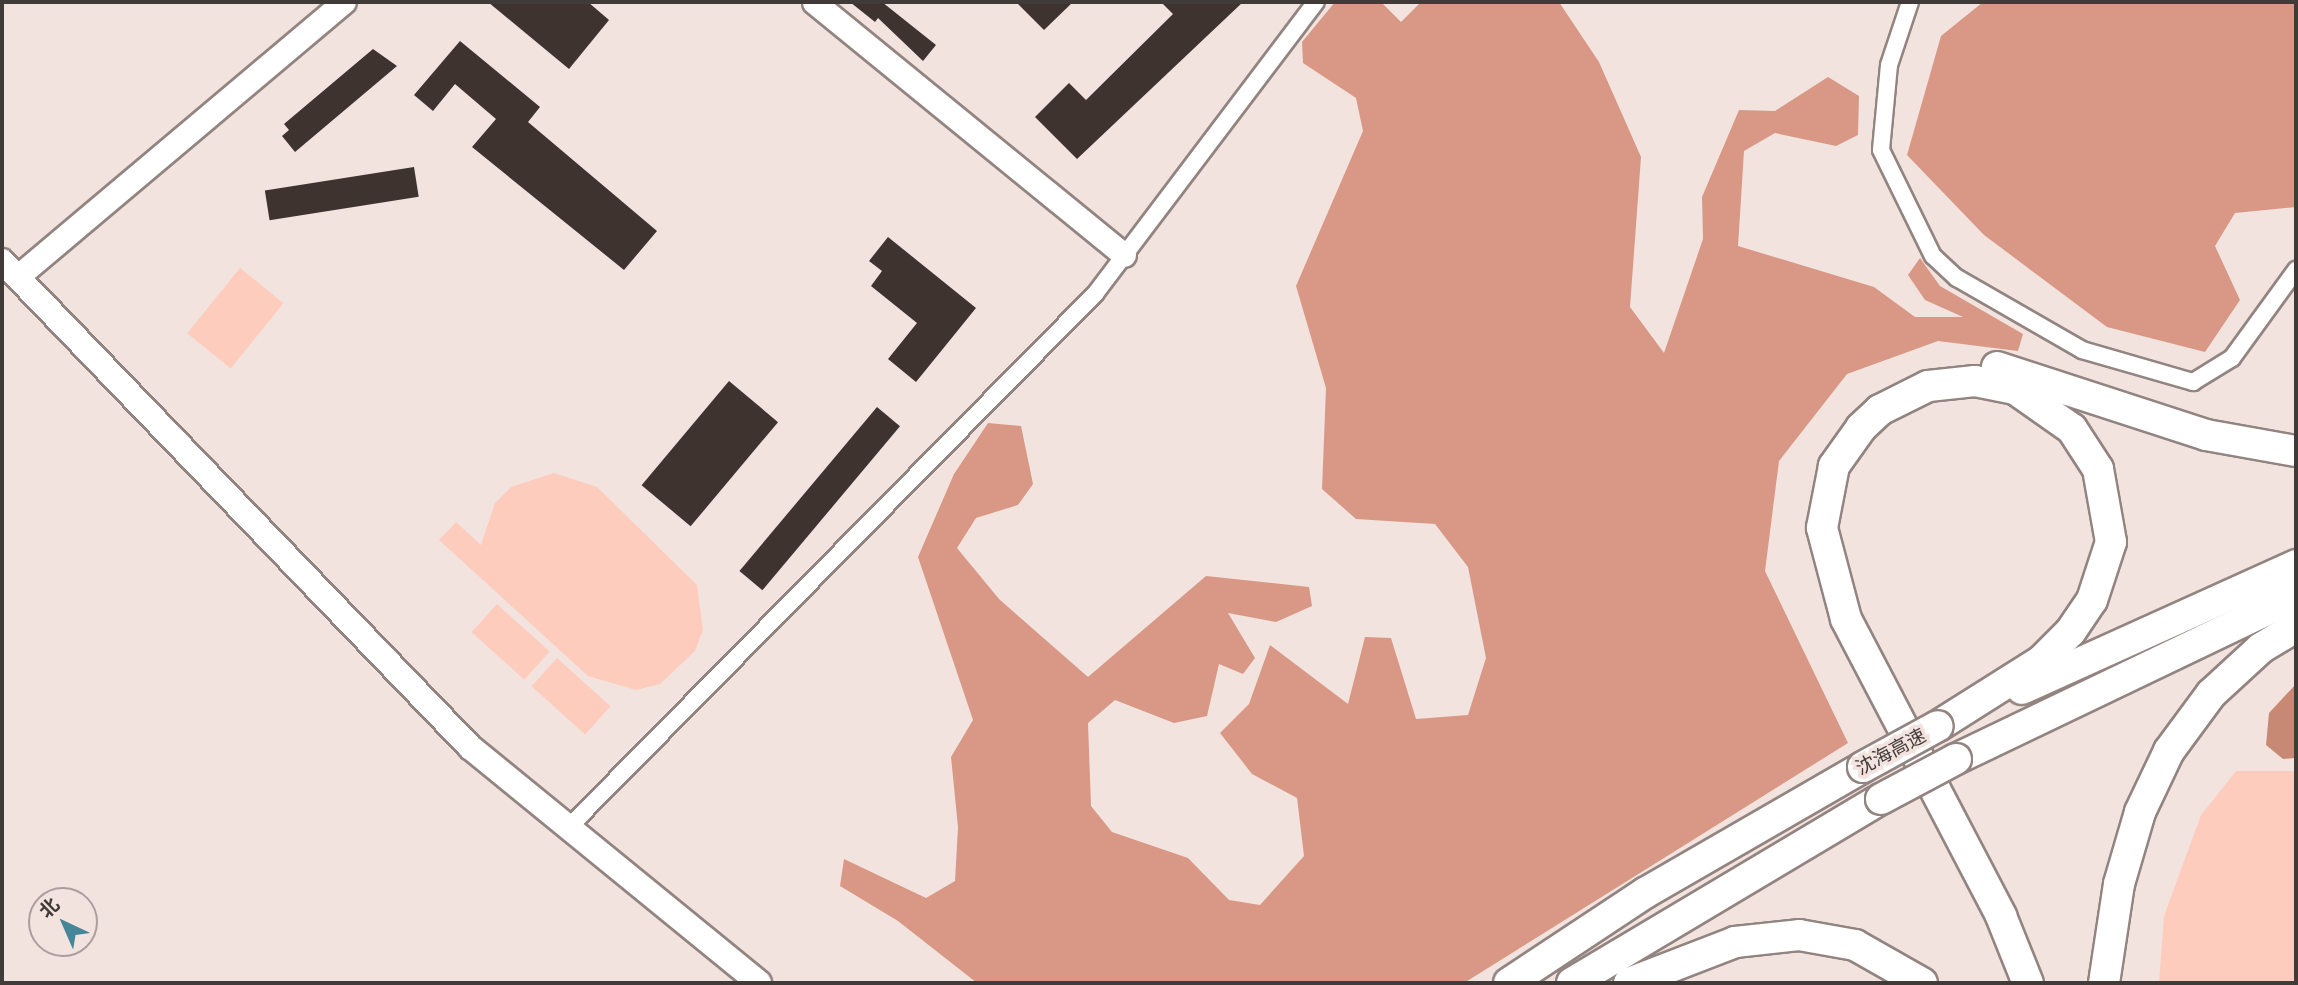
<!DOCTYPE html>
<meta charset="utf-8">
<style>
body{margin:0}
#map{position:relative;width:2298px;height:985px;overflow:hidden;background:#f2e3de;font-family:Inter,"Noto Sans SC",sans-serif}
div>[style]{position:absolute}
.green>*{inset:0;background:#feccbc;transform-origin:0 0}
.forest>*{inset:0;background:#d99885}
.water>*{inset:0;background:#c78874}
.building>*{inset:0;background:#3f3330;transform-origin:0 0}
.roads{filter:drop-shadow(2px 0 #928480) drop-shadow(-2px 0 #928480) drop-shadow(0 2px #928480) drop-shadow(0 -2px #928480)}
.street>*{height:16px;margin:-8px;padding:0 8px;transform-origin:8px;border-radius:8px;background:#fff}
.secondary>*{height:23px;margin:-11.5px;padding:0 11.5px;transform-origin:11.5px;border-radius:11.5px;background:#fff}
.primary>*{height:24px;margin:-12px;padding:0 12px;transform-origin:12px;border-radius:12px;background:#fff}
.highway>*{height:30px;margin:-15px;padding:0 15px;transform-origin:15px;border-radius:15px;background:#fff}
.bridges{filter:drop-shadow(2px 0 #928480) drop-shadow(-2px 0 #928480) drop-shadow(0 2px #928480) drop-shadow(0 -2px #928480)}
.highway-bridge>*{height:30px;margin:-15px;padding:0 15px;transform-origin:15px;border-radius:15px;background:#fff}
span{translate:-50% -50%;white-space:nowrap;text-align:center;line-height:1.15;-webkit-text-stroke:7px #f2e3de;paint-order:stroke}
.street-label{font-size:19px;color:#403a38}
.frame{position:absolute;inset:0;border:4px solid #403a38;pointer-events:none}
.north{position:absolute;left:28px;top:887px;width:70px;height:70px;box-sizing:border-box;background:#f2e3de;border:2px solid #ab9f9c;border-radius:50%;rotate:316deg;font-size:19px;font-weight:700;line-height:28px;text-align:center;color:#403a38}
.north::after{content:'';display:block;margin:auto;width:24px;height:32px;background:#458798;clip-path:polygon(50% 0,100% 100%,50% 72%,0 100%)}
</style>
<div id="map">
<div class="green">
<i style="left:240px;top:268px;width:56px;height:84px;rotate:39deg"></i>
<i style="clip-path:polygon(554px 473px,597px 487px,697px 585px,703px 630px,695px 651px,660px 684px,636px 690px,588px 676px,439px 540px,456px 522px,481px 545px,495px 503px,511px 487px)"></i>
<i style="left:497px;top:604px;width:71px;height:38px;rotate:42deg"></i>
<i style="left:557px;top:658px;width:72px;height:38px;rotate:42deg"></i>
<i style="clip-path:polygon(2236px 771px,2296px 771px,2296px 983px,2159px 983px,2164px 916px,2201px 815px)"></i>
</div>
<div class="forest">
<i style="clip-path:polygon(1335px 2px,1381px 2px,1401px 22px,1421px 2px,1559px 2px,1599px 62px,1641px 157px,1630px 307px,1664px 353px,1703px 239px,1702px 197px,1739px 110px,1775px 111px,1828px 77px,1859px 96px,1858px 135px,1836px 146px,1775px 133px,1744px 151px,1738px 246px,1874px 287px,1915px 317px,1963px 317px,1925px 300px,1908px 275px,1920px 258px,1940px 286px,2023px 334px,2018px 351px,1938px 341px,1847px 374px,1779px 461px,1765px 571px,1848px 743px,1464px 983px,977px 983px,898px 921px,840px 886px,844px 859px,926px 898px,955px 881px,958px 827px,951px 757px,973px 720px,918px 557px,954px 474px,988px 423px,1021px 426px,1033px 484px,1018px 505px,976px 518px,957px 548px,999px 599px,1088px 677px,1206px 576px,1309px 587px,1312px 606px,1276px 622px,1228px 613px,1255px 658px,1243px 674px,1219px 664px,1207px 716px,1174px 723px,1115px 700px,1088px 723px,1091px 806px,1112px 832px,1188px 858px,1229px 900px,1260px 905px,1304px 856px,1297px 798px,1252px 774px,1220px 733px,1249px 704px,1270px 645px,1348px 704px,1365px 637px,1391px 638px,1416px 719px,1468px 715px,1486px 658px,1468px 567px,1435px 524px,1356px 519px,1322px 489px,1326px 388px,1296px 286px,1363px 131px,1356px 98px,1303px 63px,1302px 42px)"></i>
<i style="clip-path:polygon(1983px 2px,2296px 2px,2296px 207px,2235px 213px,2215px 246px,2240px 300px,2205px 352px,2107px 327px,1984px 235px,1907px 155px,1941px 36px)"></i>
</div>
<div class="water">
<i style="clip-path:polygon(2296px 684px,2296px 758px,2283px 759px,2266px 745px,2269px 713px)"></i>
</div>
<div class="building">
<i style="clip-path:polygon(488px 2px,588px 2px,609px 20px,569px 69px)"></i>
<i style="clip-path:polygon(850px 2px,882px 2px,936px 45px,923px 61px,878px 18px,875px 22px)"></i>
<i style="clip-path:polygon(1016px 2px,1073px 2px,1044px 30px)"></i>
<i style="clip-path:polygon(1161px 2px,1243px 2px,1077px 159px,1035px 117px,1069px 83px,1086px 100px,1173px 14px)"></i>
<i style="clip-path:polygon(460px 41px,540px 107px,528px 122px,657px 231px,624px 270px,472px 147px,496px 119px,455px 84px,433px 111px,414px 95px)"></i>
<i style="clip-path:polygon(373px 49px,397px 66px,295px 152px,282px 136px,289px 130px,284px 124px)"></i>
<i style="left:414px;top:167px;width:30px;height:151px;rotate:81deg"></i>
<i style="clip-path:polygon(888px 237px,976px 308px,916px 382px,888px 359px,917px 323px,871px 286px,882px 271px,869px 261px)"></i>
<i style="left:729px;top:381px;width:64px;height:136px;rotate:40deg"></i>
<i style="left:877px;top:407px;width:30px;height:214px;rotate:40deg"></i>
</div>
<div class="roads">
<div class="street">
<i style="left:1910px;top:2px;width:66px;rotate:108.4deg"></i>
<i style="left:1889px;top:65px;width:85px;rotate:95.4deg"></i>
<i style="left:1881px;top:150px;width:118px;rotate:63.9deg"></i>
<i style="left:1933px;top:256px;width:33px;rotate:43deg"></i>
<i style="left:1957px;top:278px;width:144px;rotate:29.9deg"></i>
<i style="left:2082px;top:350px;width:116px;rotate:16.1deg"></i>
<i style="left:2193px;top:382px;width:46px;rotate:-31.6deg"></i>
<i style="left:2232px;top:358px;width:109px;rotate:-54deg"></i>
<i style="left:566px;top:830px;width:753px;rotate:-45.38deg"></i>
<i style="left:1095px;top:294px;width:366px;rotate:-52.9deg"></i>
</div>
<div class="secondary">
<i style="left:814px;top:2px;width:400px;rotate:39.2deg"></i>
<i style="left:17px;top:277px;width:427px;rotate:-40.1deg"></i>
</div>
<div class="primary">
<i style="left:2px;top:261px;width:675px;rotate:46.08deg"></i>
<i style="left:470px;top:747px;width:373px;rotate:39.2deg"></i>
</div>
<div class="highway">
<i style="left:1997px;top:367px;width:220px;rotate:18deg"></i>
<i style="left:2206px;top:435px;width:91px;rotate:10.1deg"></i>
<i style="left:2022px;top:689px;width:301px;rotate:-24.3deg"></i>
<i style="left:1938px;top:726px;width:122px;rotate:-32.3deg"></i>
<i style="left:2041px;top:661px;width:42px;rotate:-45deg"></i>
<i style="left:2071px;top:631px;width:37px;rotate:-56deg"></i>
<i style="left:2092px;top:600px;width:61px;rotate:-71.9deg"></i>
<i style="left:2111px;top:542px;width:74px;rotate:-100.1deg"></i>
<i style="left:2098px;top:469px;width:48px;rotate:-123deg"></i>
<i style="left:2072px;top:429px;width:70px;rotate:-144.9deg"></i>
<i style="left:2015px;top:389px;width:41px;rotate:-168.7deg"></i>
<i style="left:1975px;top:381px;width:47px;rotate:173.9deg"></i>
<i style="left:1928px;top:386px;width:54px;rotate:153.4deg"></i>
<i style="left:1880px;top:410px;width:26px;rotate:137deg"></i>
<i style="left:1861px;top:428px;width:47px;rotate:125.4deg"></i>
<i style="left:1834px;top:466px;width:63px;rotate:101deg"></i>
<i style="left:1822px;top:528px;width:94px;rotate:75.2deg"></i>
<i style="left:1846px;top:619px;width:335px;rotate:62.4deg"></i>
<i style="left:2001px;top:916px;width:72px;rotate:68.1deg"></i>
<i style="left:1956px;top:759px;width:377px;rotate:-25.6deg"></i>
<i style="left:1509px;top:983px;width:163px;rotate:-33.5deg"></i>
<i style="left:1645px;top:893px;width:252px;rotate:-30deg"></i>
<i style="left:1572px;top:983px;width:360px;rotate:-30.8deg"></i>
<i style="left:1629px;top:983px;width:114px;rotate:-21.1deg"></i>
<i style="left:1735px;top:942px;width:64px;rotate:-6.2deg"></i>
<i style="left:1799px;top:935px;width:57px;rotate:10.1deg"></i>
<i style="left:1855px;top:945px;width:77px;rotate:29.6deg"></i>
<i style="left:2104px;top:983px;width:100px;rotate:-81.4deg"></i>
<i style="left:2119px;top:884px;width:75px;rotate:-73.7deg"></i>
<i style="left:2140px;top:812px;width:68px;rotate:-64.6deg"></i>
<i style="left:2169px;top:751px;width:71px;rotate:-53.6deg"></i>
<i style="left:2211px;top:694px;width:68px;rotate:-42.6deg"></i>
<i style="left:2261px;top:648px;width:41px;rotate:-31deg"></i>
</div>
</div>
<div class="bridges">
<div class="highway-bridge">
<i style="left:1863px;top:767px;width:85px;rotate:-28.7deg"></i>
<i style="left:1881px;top:799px;width:85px;rotate:-28.1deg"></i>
</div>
</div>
<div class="street-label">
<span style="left:1891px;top:752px;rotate:-28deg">沈海高速</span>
</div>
<div class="frame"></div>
<div class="north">北</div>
</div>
